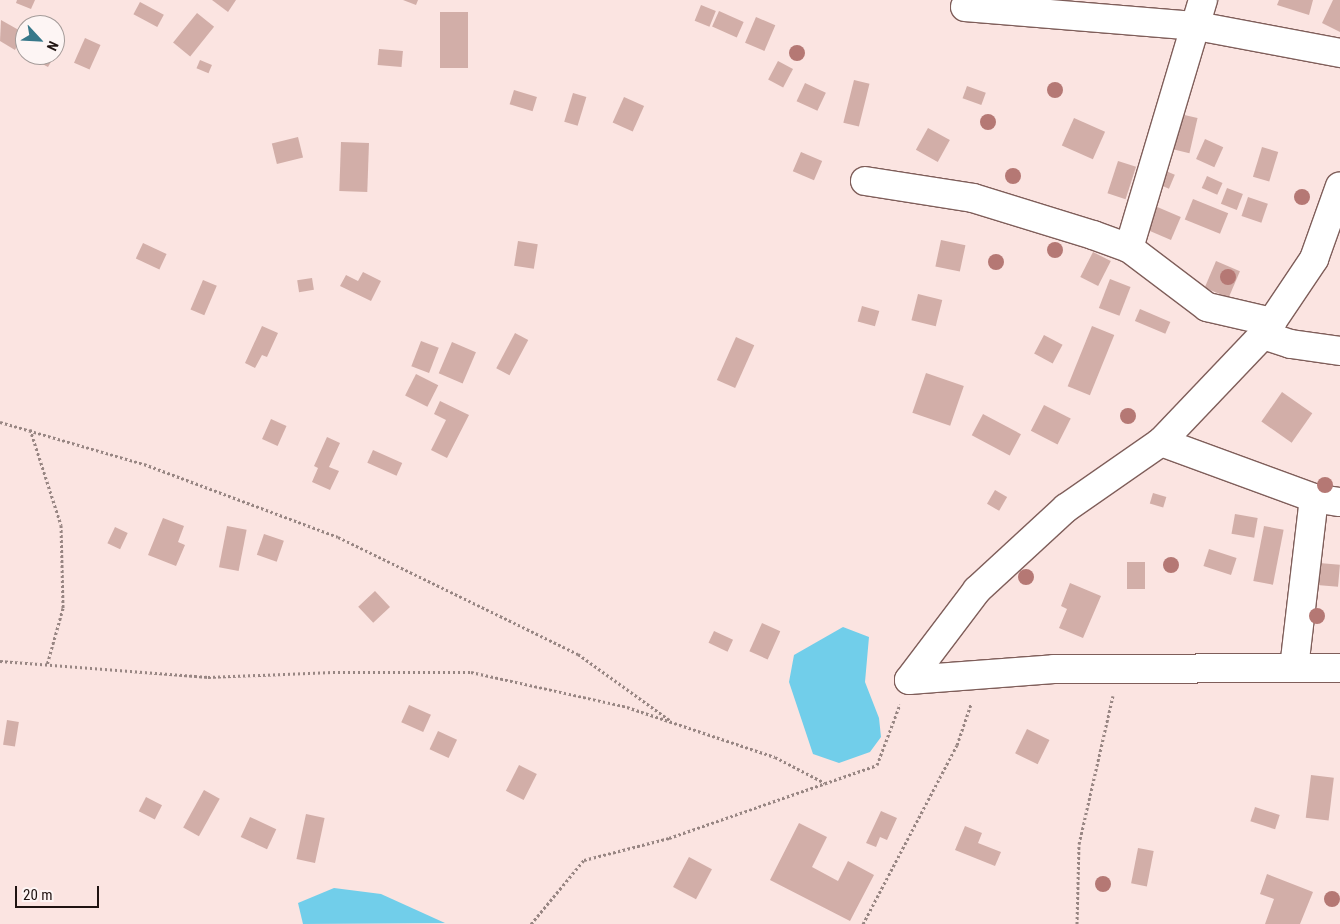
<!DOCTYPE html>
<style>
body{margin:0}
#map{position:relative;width:1340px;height:924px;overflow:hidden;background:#fbe4e1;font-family:"Roboto Condensed",sans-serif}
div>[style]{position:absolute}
.water>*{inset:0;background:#71ceea}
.building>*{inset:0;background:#d2aea8;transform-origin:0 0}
.path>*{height:3px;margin-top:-1.5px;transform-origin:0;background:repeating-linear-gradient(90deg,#988683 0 2.5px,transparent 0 5px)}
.roads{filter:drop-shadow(1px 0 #7f5e5a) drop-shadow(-1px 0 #7f5e5a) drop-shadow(0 1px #7f5e5a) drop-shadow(0 -1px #7f5e5a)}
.street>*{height:28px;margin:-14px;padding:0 14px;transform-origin:14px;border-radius:14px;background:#fff}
.trees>*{width:16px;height:16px;margin:-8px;border-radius:50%;background:#b57874}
span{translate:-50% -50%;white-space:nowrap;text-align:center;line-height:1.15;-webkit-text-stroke:4.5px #fdf5f4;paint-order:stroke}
.north{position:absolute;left:15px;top:15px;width:50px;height:50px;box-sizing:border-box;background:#fdf5f4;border:1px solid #a49b99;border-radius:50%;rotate:115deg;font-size:14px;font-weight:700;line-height:20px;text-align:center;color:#1f1311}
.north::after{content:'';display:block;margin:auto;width:18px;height:22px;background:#37788a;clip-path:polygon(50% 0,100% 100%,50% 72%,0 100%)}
.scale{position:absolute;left:15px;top:886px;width:84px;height:22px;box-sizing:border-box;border:2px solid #1f1311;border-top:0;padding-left:6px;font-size:15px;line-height:18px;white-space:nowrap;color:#1f1311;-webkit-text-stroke:4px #fdf5f4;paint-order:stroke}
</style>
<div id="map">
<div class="water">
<i style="clip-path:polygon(843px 627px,869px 637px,865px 682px,879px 718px,881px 737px,870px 752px,839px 763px,813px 754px,789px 682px,794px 655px)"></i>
<i style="clip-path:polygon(334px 888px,381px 894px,445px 923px,303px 924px,298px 903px)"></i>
</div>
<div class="building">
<i style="clip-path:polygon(17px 0,35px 0,31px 9px,16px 3px)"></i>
<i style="clip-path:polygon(212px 0,236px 0,228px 12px)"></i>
<i style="clip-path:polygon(403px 0,418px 0,416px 5px)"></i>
<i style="clip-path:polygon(1279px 0,1313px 0,1309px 15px,1277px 5px)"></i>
<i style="clip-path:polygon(1333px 0,1340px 0,1340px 32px,1322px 23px)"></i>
<i style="left:140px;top:2px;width:27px;height:14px;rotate:28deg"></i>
<i style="left:701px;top:5px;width:16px;height:17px;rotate:22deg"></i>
<i style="left:719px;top:11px;width:27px;height:17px;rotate:24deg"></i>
<i style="left:440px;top:12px;width:28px;height:56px"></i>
<i style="left:197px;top:13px;width:22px;height:38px;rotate:39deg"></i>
<i style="left:756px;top:17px;width:21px;height:28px;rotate:23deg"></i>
<i style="clip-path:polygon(1px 20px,24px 33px,15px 50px,0 41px)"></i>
<i style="left:85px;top:38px;width:17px;height:27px;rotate:24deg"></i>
<i style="left:379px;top:49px;width:24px;height:16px;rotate:5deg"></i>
<i style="clip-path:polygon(25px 55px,55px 55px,48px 67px)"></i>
<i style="left:200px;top:60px;width:13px;height:9px;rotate:23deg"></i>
<i style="left:778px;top:61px;width:17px;height:21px;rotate:28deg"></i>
<i style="left:854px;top:80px;width:16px;height:44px;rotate:14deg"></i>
<i style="left:805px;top:83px;width:23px;height:20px;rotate:25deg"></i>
<i style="left:967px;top:86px;width:20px;height:13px;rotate:20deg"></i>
<i style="left:514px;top:90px;width:24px;height:15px;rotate:17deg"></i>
<i style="left:573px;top:93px;width:14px;height:30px;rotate:17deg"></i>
<i style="left:624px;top:97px;width:22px;height:28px;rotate:24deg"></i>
<i style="left:1180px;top:114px;width:18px;height:36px;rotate:13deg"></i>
<i style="left:1074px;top:118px;width:34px;height:30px;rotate:24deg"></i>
<i style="left:928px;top:128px;width:25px;height:25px;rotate:29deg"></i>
<i style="left:298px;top:137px;width:21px;height:27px;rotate:76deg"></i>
<i style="left:1205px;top:139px;width:20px;height:22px;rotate:24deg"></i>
<i style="left:341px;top:142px;width:28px;height:49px;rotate:2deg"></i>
<i style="left:1262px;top:147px;width:17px;height:31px;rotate:17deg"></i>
<i style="left:801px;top:152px;width:23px;height:21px;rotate:23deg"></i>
<i style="left:1118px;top:161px;width:19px;height:34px;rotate:18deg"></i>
<i style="left:1161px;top:169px;width:15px;height:15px;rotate:23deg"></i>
<i style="left:1207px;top:176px;width:17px;height:13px;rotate:24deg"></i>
<i style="left:1227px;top:188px;width:17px;height:17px;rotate:21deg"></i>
<i style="left:1248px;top:197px;width:21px;height:20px;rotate:19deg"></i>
<i style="left:1193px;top:199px;width:38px;height:22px;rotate:22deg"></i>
<i style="left:1155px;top:206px;width:28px;height:25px;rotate:23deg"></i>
<i style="left:941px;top:240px;width:25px;height:27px;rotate:12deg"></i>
<i style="left:518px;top:241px;width:20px;height:25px;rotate:9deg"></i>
<i style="left:143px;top:243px;width:26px;height:17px;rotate:25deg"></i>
<i style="left:1093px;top:252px;width:20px;height:28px;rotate:27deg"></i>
<i style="left:1216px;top:261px;width:26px;height:29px;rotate:23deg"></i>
<i style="clip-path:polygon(363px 272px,381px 281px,371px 301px,340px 286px,346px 275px,358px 281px)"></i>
<i style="left:312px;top:278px;width:12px;height:15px;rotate:81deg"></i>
<i style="left:1110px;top:279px;width:22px;height:31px;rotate:21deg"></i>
<i style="left:203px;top:280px;width:15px;height:32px;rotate:23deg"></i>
<i style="left:918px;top:294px;width:25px;height:27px;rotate:14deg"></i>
<i style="left:862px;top:306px;width:18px;height:16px;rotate:16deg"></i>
<i style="left:1140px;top:309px;width:33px;height:13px;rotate:23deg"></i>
<i style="clip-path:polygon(262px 326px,278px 333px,267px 357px,262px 355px,255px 368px,245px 363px)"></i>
<i style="left:1092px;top:326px;width:24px;height:65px;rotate:22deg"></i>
<i style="left:515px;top:333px;width:15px;height:40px;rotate:28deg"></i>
<i style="left:1044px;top:335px;width:21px;height:21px;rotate:28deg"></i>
<i style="left:736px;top:337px;width:20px;height:47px;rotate:24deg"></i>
<i style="left:421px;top:341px;width:19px;height:27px;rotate:21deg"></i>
<i style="left:452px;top:342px;width:26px;height:34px;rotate:23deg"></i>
<i style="left:926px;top:373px;width:40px;height:42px;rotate:19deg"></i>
<i style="left:416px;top:374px;width:25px;height:24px;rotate:27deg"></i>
<i style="left:1282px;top:392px;width:37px;height:36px;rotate:35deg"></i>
<i style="clip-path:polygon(440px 401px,469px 415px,447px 458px,431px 450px,446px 420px,434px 414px)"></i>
<i style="left:1044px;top:405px;width:30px;height:29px;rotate:27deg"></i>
<i style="left:983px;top:414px;width:43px;height:24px;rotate:28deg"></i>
<i style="left:271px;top:419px;width:17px;height:22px;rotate:24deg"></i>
<i style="clip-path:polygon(327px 437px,340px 443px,329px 467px,339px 471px,330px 490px,312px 482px,318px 468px,314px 466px)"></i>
<i style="left:373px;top:450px;width:32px;height:14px;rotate:24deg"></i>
<i style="left:995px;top:490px;width:14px;height:16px;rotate:30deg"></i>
<i style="left:1153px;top:493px;width:14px;height:11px;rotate:17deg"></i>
<i style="left:1235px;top:514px;width:23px;height:20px;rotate:10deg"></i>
<i style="clip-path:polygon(163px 518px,184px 526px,178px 542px,185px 545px,176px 566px,148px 555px)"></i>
<i style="left:227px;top:526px;width:20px;height:42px;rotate:11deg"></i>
<i style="left:1264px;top:526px;width:20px;height:56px;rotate:11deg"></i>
<i style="left:115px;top:527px;width:14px;height:18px;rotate:25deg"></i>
<i style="left:264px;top:534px;width:21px;height:22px;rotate:19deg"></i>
<i style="left:1209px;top:549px;width:29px;height:18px;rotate:18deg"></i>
<i style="left:1127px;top:562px;width:18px;height:27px"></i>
<i style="left:1319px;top:563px;width:21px;height:22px;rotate:5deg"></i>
<i style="clip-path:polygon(1070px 583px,1101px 596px,1083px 638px,1059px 628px,1067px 609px,1061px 606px)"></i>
<i style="left:375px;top:591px;width:22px;height:23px;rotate:47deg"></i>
<i style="left:762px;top:623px;width:20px;height:31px;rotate:24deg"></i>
<i style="left:714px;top:631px;width:21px;height:13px;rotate:25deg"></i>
<i style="left:409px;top:705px;width:24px;height:19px;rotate:24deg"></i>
<i style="left:7px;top:720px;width:12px;height:25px;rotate:9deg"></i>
<i style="left:1027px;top:729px;width:25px;height:27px;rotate:26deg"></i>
<i style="left:438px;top:731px;width:21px;height:20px;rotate:25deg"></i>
<i style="left:519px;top:765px;width:20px;height:29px;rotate:27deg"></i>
<i style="left:1311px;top:775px;width:23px;height:43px;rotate:7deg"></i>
<i style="left:204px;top:790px;width:18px;height:43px;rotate:29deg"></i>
<i style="left:146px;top:797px;width:18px;height:16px;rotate:27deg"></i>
<i style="left:1255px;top:807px;width:26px;height:15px;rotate:18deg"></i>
<i style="clip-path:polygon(881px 811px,897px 818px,887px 840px,880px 837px,876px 847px,866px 843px)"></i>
<i style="left:306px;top:814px;width:19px;height:46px;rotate:12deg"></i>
<i style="left:250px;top:817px;width:29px;height:22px;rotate:25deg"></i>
<i style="clip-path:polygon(799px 823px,827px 837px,812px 867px,838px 881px,848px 861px,874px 875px,850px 921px,770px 880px)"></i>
<i style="clip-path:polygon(965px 826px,982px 833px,978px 843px,1001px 852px,995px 866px,955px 850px)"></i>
<i style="left:1138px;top:848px;width:16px;height:36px;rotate:11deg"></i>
<i style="left:689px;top:857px;width:26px;height:34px;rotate:28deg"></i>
<i style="clip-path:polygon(1267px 874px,1313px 892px,1300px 924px,1265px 924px,1274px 899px,1260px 894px)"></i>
</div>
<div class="path">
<i style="left:0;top:422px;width:150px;rotate:16.3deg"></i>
<i style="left:144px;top:464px;width:207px;rotate:20.6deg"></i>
<i style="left:338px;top:537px;width:267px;rotate:26deg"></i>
<i style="left:578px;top:654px;width:115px;rotate:35.8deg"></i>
<i style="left:30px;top:429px;width:101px;rotate:72.1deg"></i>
<i style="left:61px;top:525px;width:83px;rotate:88.6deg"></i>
<i style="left:63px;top:608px;width:59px;rotate:105.7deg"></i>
<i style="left:0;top:661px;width:209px;rotate:4.4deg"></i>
<i style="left:208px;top:677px;width:125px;rotate:-2.3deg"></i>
<i style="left:333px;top:672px;width:138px"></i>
<i style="left:471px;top:672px;width:160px;rotate:12.6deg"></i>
<i style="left:627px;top:707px;width:156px;rotate:18.7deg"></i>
<i style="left:775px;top:757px;width:56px;rotate:27.5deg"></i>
<i style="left:531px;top:924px;width:83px;rotate:-50.4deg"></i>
<i style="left:584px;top:860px;width:88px;rotate:-14.5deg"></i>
<i style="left:669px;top:838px;width:220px;rotate:-19.3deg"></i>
<i style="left:877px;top:765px;width:65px;rotate:-69.3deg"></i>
<i style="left:863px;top:924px;width:202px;rotate:-62.3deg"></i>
<i style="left:957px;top:745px;width:43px;rotate:-71.1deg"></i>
<i style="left:1077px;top:924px;width:80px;rotate:-88.6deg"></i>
<i style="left:1079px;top:844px;width:152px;rotate:-77.1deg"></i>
</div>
<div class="roads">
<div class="street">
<i style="left:965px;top:7px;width:233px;rotate:4.7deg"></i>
<i style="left:1197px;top:26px;width:146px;rotate:10.7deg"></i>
<i style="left:865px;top:181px;width:109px;rotate:8.9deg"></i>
<i style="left:973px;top:198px;width:126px;rotate:17.1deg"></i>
<i style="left:1093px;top:235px;width:38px;rotate:20deg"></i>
<i style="left:1129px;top:248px;width:98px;rotate:37.1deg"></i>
<i style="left:1207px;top:307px;width:67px;rotate:13deg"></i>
<i style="left:1129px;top:248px;width:259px;rotate:-73.4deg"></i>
<i style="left:1263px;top:335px;width:29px;rotate:18deg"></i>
<i style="left:1291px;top:344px;width:49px;rotate:8.1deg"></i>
<i style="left:1161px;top:442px;width:163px;rotate:20.1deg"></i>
<i style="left:1294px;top:668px;width:171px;rotate:-83.3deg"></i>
<i style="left:1314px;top:498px;width:26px;rotate:9deg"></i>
<i style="left:909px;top:680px;width:113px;rotate:-52.9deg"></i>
<i style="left:977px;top:590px;width:121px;rotate:-42.7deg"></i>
<i style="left:1066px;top:508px;width:116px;rotate:-34.8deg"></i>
<i style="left:1161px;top:442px;width:148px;rotate:-46.4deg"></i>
<i style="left:1263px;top:335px;width:92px;rotate:-56.1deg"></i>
<i style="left:1314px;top:259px;width:77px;rotate:-70.4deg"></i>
<i style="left:909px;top:680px;width:145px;rotate:-4.3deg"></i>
<i style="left:1054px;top:669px;width:286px;rotate:-0.2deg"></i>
</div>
</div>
<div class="trees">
<i style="left:797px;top:53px"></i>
<i style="left:1055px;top:90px"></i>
<i style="left:988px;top:122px"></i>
<i style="left:1013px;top:176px"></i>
<i style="left:1302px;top:197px"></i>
<i style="left:1055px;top:250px"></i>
<i style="left:996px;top:262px"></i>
<i style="left:1228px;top:277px"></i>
<i style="left:1128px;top:416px"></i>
<i style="left:1325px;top:485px"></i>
<i style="left:1171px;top:565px"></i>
<i style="left:1026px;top:577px"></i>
<i style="left:1317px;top:616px"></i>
<i style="left:1103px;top:884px"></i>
<i style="left:1332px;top:899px"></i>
</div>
<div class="north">N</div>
<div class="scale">20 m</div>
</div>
